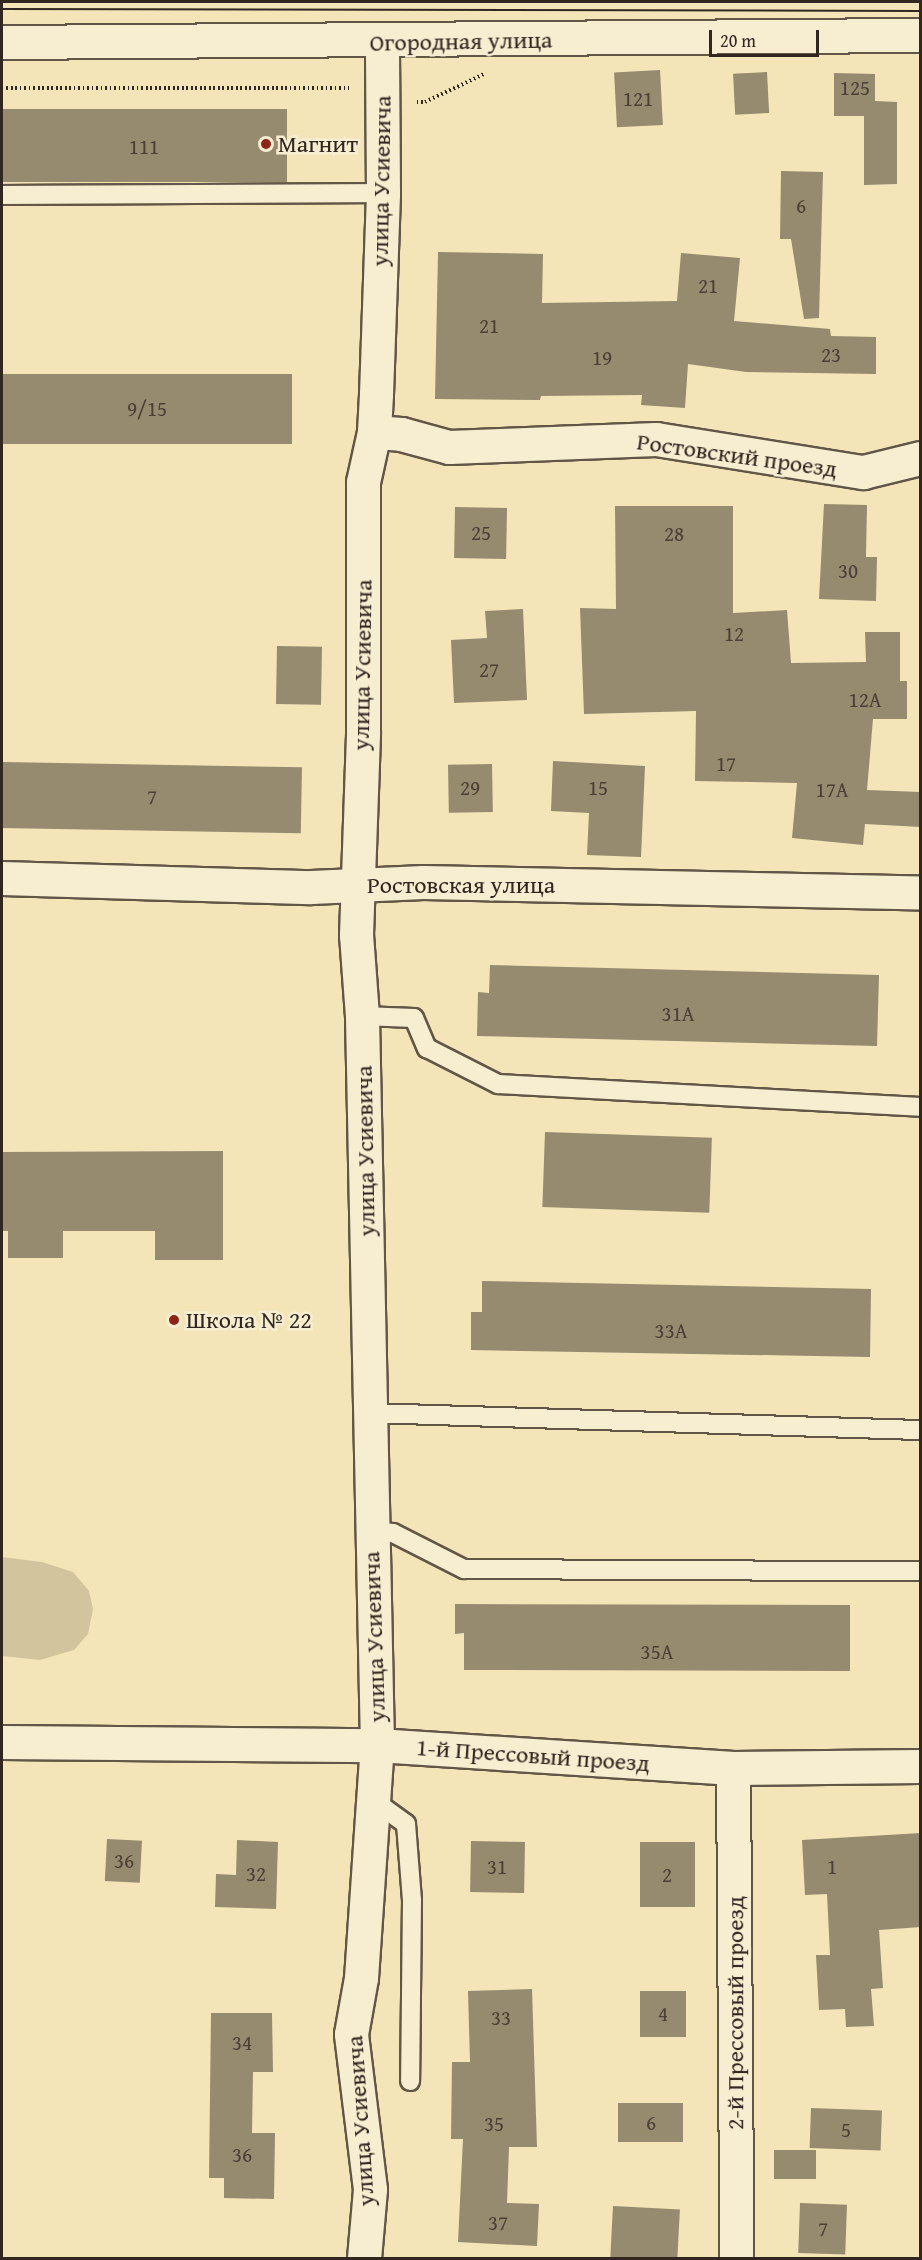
<!DOCTYPE html>
<meta charset="utf-8">
<style>
body{margin:0}
#map{position:relative;width:922px;height:2260px;overflow:hidden;background:#f3e5b8;font-family:"Gentium Book Plus",serif}
div>[style]{position:absolute}
.green>*{inset:0;background:#d2c59e}
.building>*{inset:0;background:#968a6f;transform-origin:0 0}
.path>*{height:4px;margin-top:-2px;transform-origin:0;background:repeating-linear-gradient(90deg,#322720 0 1.5px,transparent 0 4.5px)}
.roads{filter:drop-shadow(2px 0 #625646) drop-shadow(-2px 0 #625646) drop-shadow(0 2px #625646) drop-shadow(0 -2px #625646)}
.service>*{height:18px;margin:-9px;padding:0 9px;transform-origin:9px;border-radius:9px;background:#f7eed1}
.minor>*{height:33px;margin:-16.5px;padding:0 16.5px;transform-origin:16.5px;border-radius:16.5px;background:#f7eed1}
.tertiary>*{height:33px;margin:-16.5px;padding:0 16.5px;transform-origin:16.5px;border-radius:16.5px;background:#f7eed1}
.tram>*{height:1.5px;margin:-0.75px;padding:0 0.75px;transform-origin:0.75px;border-radius:0.75px;background:#322720}
.dots>*{width:16px;height:16px;translate:-50% -50%;box-sizing:border-box;border:3px solid #f7eed1;border-radius:50%}
span{translate:-50% -50%;white-space:nowrap;text-align:center;line-height:1.15;-webkit-text-stroke:5px #f7eed1;paint-order:stroke}
.number-label{font-size:21px;color:#4b4034}
.number-label span{-webkit-text-stroke-width:0}
.street-label{font-size:24px;color:#322720}
.poi-label{font-size:24px;color:#322720}
.left{translate:0 -50%;text-align:left}
.frame{position:absolute;inset:0;border:3px solid #322720;pointer-events:none}
.scale{position:absolute;left:709px;top:30px;width:110px;height:27px;box-sizing:border-box;border:3px solid #322720;border-top:0;padding-left:8px;font-size:18px;line-height:21px;white-space:nowrap;color:#322720;-webkit-text-stroke:4px #f7eed1;paint-order:stroke}
</style>
<div id="map">
<div class="green">
<i style="clip-path:polygon(2px 1557px,42px 1562px,73px 1572px,89px 1591px,93px 1609px,88px 1634px,74px 1650px,40px 1660px,2px 1656px)"></i>
</div>
<div class="building">
<i style="left:660px;top:70px;width:55px;height:46px;rotate:87deg"></i>
<i style="left:767px;top:72px;width:41px;height:34px;rotate:87deg"></i>
<i style="clip-path:polygon(834px 73px,875px 74px,875px 101px,897px 102px,897px 184px,864px 185px,864px 116px,834px 116px)"></i>
<i style="left:2px;top:109px;width:285px;height:73px"></i>
<i style="clip-path:polygon(781px 171px,823px 172px,819px 318px,804px 319px,791px 239px,780px 239px)"></i>
<i style="clip-path:polygon(438px 252px,543px 254px,542px 303px,677px 301px,681px 253px,740px 258px,734px 321px,830px 329px,831px 336px,876px 337px,876px 374px,746px 372px,688px 364px,685px 408px,641px 405px,642px 395px,541px 396px,540px 400px,435px 399px)"></i>
<i style="left:292px;top:374px;width:70px;height:290px;rotate:90deg"></i>
<i style="clip-path:polygon(824px 504px,867px 505px,866px 557px,877px 557px,876px 601px,819px 599px)"></i>
<i style="clip-path:polygon(615px 506px,733px 506px,733px 613px,787px 610px,791px 663px,866px 662px,865px 632px,900px 632px,900px 681px,907px 681px,907px 719px,873px 719px,867px 790px,921px 792px,921px 827px,865px 824px,863px 845px,792px 838px,797px 783px,695px 781px,696px 711px,584px 714px,580px 608px,616px 609px)"></i>
<i style="left:455px;top:507px;width:52px;height:51px;rotate:1deg"></i>
<i style="clip-path:polygon(523px 609px,527px 700px,454px 703px,451px 640px,487px 638px,485px 611px)"></i>
<i style="left:277px;top:646px;width:45px;height:58px;rotate:1deg"></i>
<i style="clip-path:polygon(553px 761px,645px 766px,641px 857px,587px 855px,589px 813px,551px 811px)"></i>
<i style="left:2px;top:762px;width:300px;height:66px;rotate:1deg"></i>
<i style="left:492px;top:764px;width:48px;height:44px;rotate:89deg"></i>
<i style="clip-path:polygon(490px 965px,879px 975px,877px 1046px,477px 1036px,478px 992px,489px 993px)"></i>
<i style="left:545px;top:1132px;width:167px;height:75px;rotate:2deg"></i>
<i style="clip-path:polygon(223px 1151px,223px 1260px,155px 1260px,155px 1231px,63px 1231px,63px 1258px,8px 1258px,8px 1231px,2px 1231px,2px 1152px)"></i>
<i style="clip-path:polygon(482px 1281px,871px 1289px,870px 1357px,471px 1350px,471px 1312px,482px 1312px)"></i>
<i style="clip-path:polygon(455px 1604px,850px 1605px,850px 1671px,464px 1670px,464px 1633px,455px 1634px)"></i>
<i style="clip-path:polygon(921px 1833px,921px 1927px,879px 1930px,883px 1988px,871px 1989px,874px 2026px,846px 2027px,845px 2009px,819px 2010px,816px 1955px,830px 1955px,827px 1894px,805px 1895px,802px 1840px)"></i>
<i style="left:107px;top:1839px;width:35px;height:42px;rotate:3deg"></i>
<i style="clip-path:polygon(237px 1840px,278px 1842px,276px 1909px,215px 1907px,216px 1874px,236px 1875px)"></i>
<i style="left:471px;top:1841px;width:54px;height:51px;rotate:1deg"></i>
<i style="left:640px;top:1842px;width:55px;height:65px"></i>
<i style="clip-path:polygon(532px 1989px,537px 2147px,509px 2147px,507px 2203px,539px 2204px,537px 2246px,458px 2242px,463px 2139px,451px 2139px,452px 2062px,470px 2062px,468px 1991px)"></i>
<i style="left:640px;top:1991px;width:46px;height:46px"></i>
<i style="clip-path:polygon(211px 2013px,272px 2013px,273px 2072px,253px 2072px,252px 2133px,275px 2133px,274px 2199px,224px 2198px,224px 2178px,209px 2178px)"></i>
<i style="left:683px;top:2103px;width:39px;height:65px;rotate:90deg"></i>
<i style="left:811px;top:2108px;width:71px;height:40px;rotate:2deg"></i>
<i style="left:774px;top:2150px;width:42px;height:29px"></i>
<i style="left:800px;top:2203px;width:47px;height:50px;rotate:2deg"></i>
<i style="left:613px;top:2206px;width:67px;height:53px;rotate:3deg"></i>
</div>
<div class="path">
<i style="left:2px;top:88px;width:347px"></i>
<i style="left:417px;top:102px;width:8px"></i>
<i style="left:425px;top:102px;width:65px;rotate:-25.4deg"></i>
</div>
<div class="roads">
<div class="service">
<i style="left:2px;top:195px;width:381px;rotate:-0.3deg"></i>
<i style="left:362px;top:1016px;width:52px;rotate:2.2deg"></i>
<i style="left:414px;top:1018px;width:33px;rotate:67deg"></i>
<i style="left:427px;top:1048px;width:80px;rotate:26.9deg"></i>
<i style="left:498px;top:1084px;width:423px;rotate:3.1deg"></i>
<i style="left:369px;top:1413px;width:551px;rotate:1.77deg"></i>
<i style="left:371px;top:1531px;width:22px;rotate:5deg"></i>
<i style="left:393px;top:1533px;width:80px;rotate:26.9deg"></i>
<i style="left:464px;top:1569px;width:456px;rotate:0.3deg"></i>
<i style="left:373px;top:1800px;width:41px;rotate:36deg"></i>
<i style="left:406px;top:1824px;width:76px;rotate:85.5deg"></i>
<i style="left:412px;top:1900px;width:181px;rotate:90.6deg"></i>
</div>
<div class="minor">
<i style="left:374px;top:432px;width:27px;rotate:4deg"></i>
<i style="left:401px;top:434px;width:50px;rotate:15.2deg"></i>
<i style="left:449px;top:447px;width:207px;rotate:-2.2deg"></i>
<i style="left:656px;top:439px;width:210px;rotate:9.1deg"></i>
<i style="left:863px;top:472px;width:59px;rotate:-13.8deg"></i>
<i style="left:2px;top:878px;width:309px;rotate:1.7deg"></i>
<i style="left:311px;top:887px;width:112px;rotate:-2.6deg"></i>
<i style="left:423px;top:882px;width:497px;rotate:1.2deg"></i>
<i style="left:2px;top:1742px;width:375px;rotate:0.5deg"></i>
<i style="left:377px;top:1745px;width:357px;rotate:3.7deg"></i>
<i style="left:733px;top:1768px;width:187px;rotate:-0.6deg"></i>
<i style="left:733px;top:1768px;width:490px;rotate:89.6deg"></i>
<i style="left:364px;top:2258px;width:69px;rotate:-85deg"></i>
<i style="left:370px;top:2189px;width:156px;rotate:-97deg"></i>
<i style="left:351px;top:2034px;width:57px;rotate:-79.9deg"></i>
<i style="left:361px;top:1978px;width:234px;rotate:-86.1deg"></i>
<i style="left:377px;top:1745px;width:729px;rotate:-91.18deg"></i>
<i style="left:362px;top:1016px;width:81px;rotate:-94.2deg"></i>
<i style="left:356px;top:935px;width:203px;rotate:-88deg"></i>
<i style="left:363px;top:732px;width:250px;rotate:-90deg"></i>
<i style="left:363px;top:482px;width:51px;rotate:-77.6deg"></i>
<i style="left:374px;top:432px;width:38px;rotate:-87deg"></i>
<i style="left:376px;top:394px;width:201px;rotate:-88deg"></i>
<i style="left:383px;top:193px;width:151px;rotate:-90.4deg"></i>
</div>
<div class="tertiary">
<i style="left:2px;top:42px;width:918px;rotate:-0.44deg"></i>
</div>
</div>
<div class="tram">
<i style="left:2px;top:9px;width:918px;rotate:0.12deg"></i>
</div>
<div class="dots">
<i style="left:266px;top:144px;background:#8f2418"></i>
<i style="left:174px;top:1320px;background:#8f2418"></i>
</div>
<div class="number-label">
<span style="left:855px;top:88px">125</span>
<span style="left:638px;top:99px">121</span>
<span style="left:144px;top:147px">111</span>
<span style="left:801px;top:206px">6</span>
<span style="left:708px;top:286px">21</span>
<span style="left:489px;top:326px">21</span>
<span style="left:831px;top:355px">23</span>
<span style="left:602px;top:358px">19</span>
<span style="left:147px;top:409px">9/15</span>
<span style="left:481px;top:533px">25</span>
<span style="left:674px;top:534px">28</span>
<span style="left:848px;top:571px">30</span>
<span style="left:734px;top:634px">12</span>
<span style="left:489px;top:670px">27</span>
<span style="left:865px;top:700px">12А</span>
<span style="left:726px;top:764px">17</span>
<span style="left:470px;top:788px">29</span>
<span style="left:598px;top:788px">15</span>
<span style="left:832px;top:790px">17А</span>
<span style="left:152px;top:797px">7</span>
<span style="left:678px;top:1014px">31А</span>
<span style="left:671px;top:1331px">33А</span>
<span style="left:657px;top:1652px">35А</span>
<span style="left:124px;top:1861px">36</span>
<span style="left:497px;top:1867px">31</span>
<span style="left:832px;top:1867px">1</span>
<span style="left:256px;top:1874px">32</span>
<span style="left:667px;top:1875px">2</span>
<span style="left:663px;top:2014px">4</span>
<span style="left:501px;top:2018px">33</span>
<span style="left:242px;top:2043px">34</span>
<span style="left:651px;top:2123px">6</span>
<span style="left:494px;top:2124px">35</span>
<span style="left:846px;top:2130px">5</span>
<span style="left:242px;top:2155px">36</span>
<span style="left:498px;top:2223px">37</span>
<span style="left:823px;top:2229px">7</span>
</div>
<div class="street-label">
<span style="left:461px;top:41px;rotate:-1deg">Огородная улица</span>
<span style="left:381px;top:181px;rotate:-89deg">улица Усиевича</span>
<span style="left:737px;top:455px;rotate:8deg">Ростовский проезд</span>
<span style="left:362px;top:665px;rotate:-89deg">улица Усиевича</span>
<span style="left:461px;top:885px">Ростовская улица</span>
<span style="left:365px;top:1151px;rotate:-91deg">улица Усиевича</span>
<span style="left:374px;top:1637px;rotate:-92deg">улица Усиевича</span>
<span style="left:533px;top:1755px;rotate:4deg">1-й Прессовый проезд</span>
<span style="left:735px;top:2013px;rotate:-90deg">2-й Прессовый проезд</span>
<span style="left:360px;top:2121px;rotate:-94deg">улица Усиевича</span>
</div>
<div class="poi-label">
<span class="left" style="left:278px;top:144px">Магнит</span>
<span class="left" style="left:186px;top:1320px">Школа № 22</span>
</div>
<div class="frame"></div>
<div class="scale">20 m</div>
</div>
